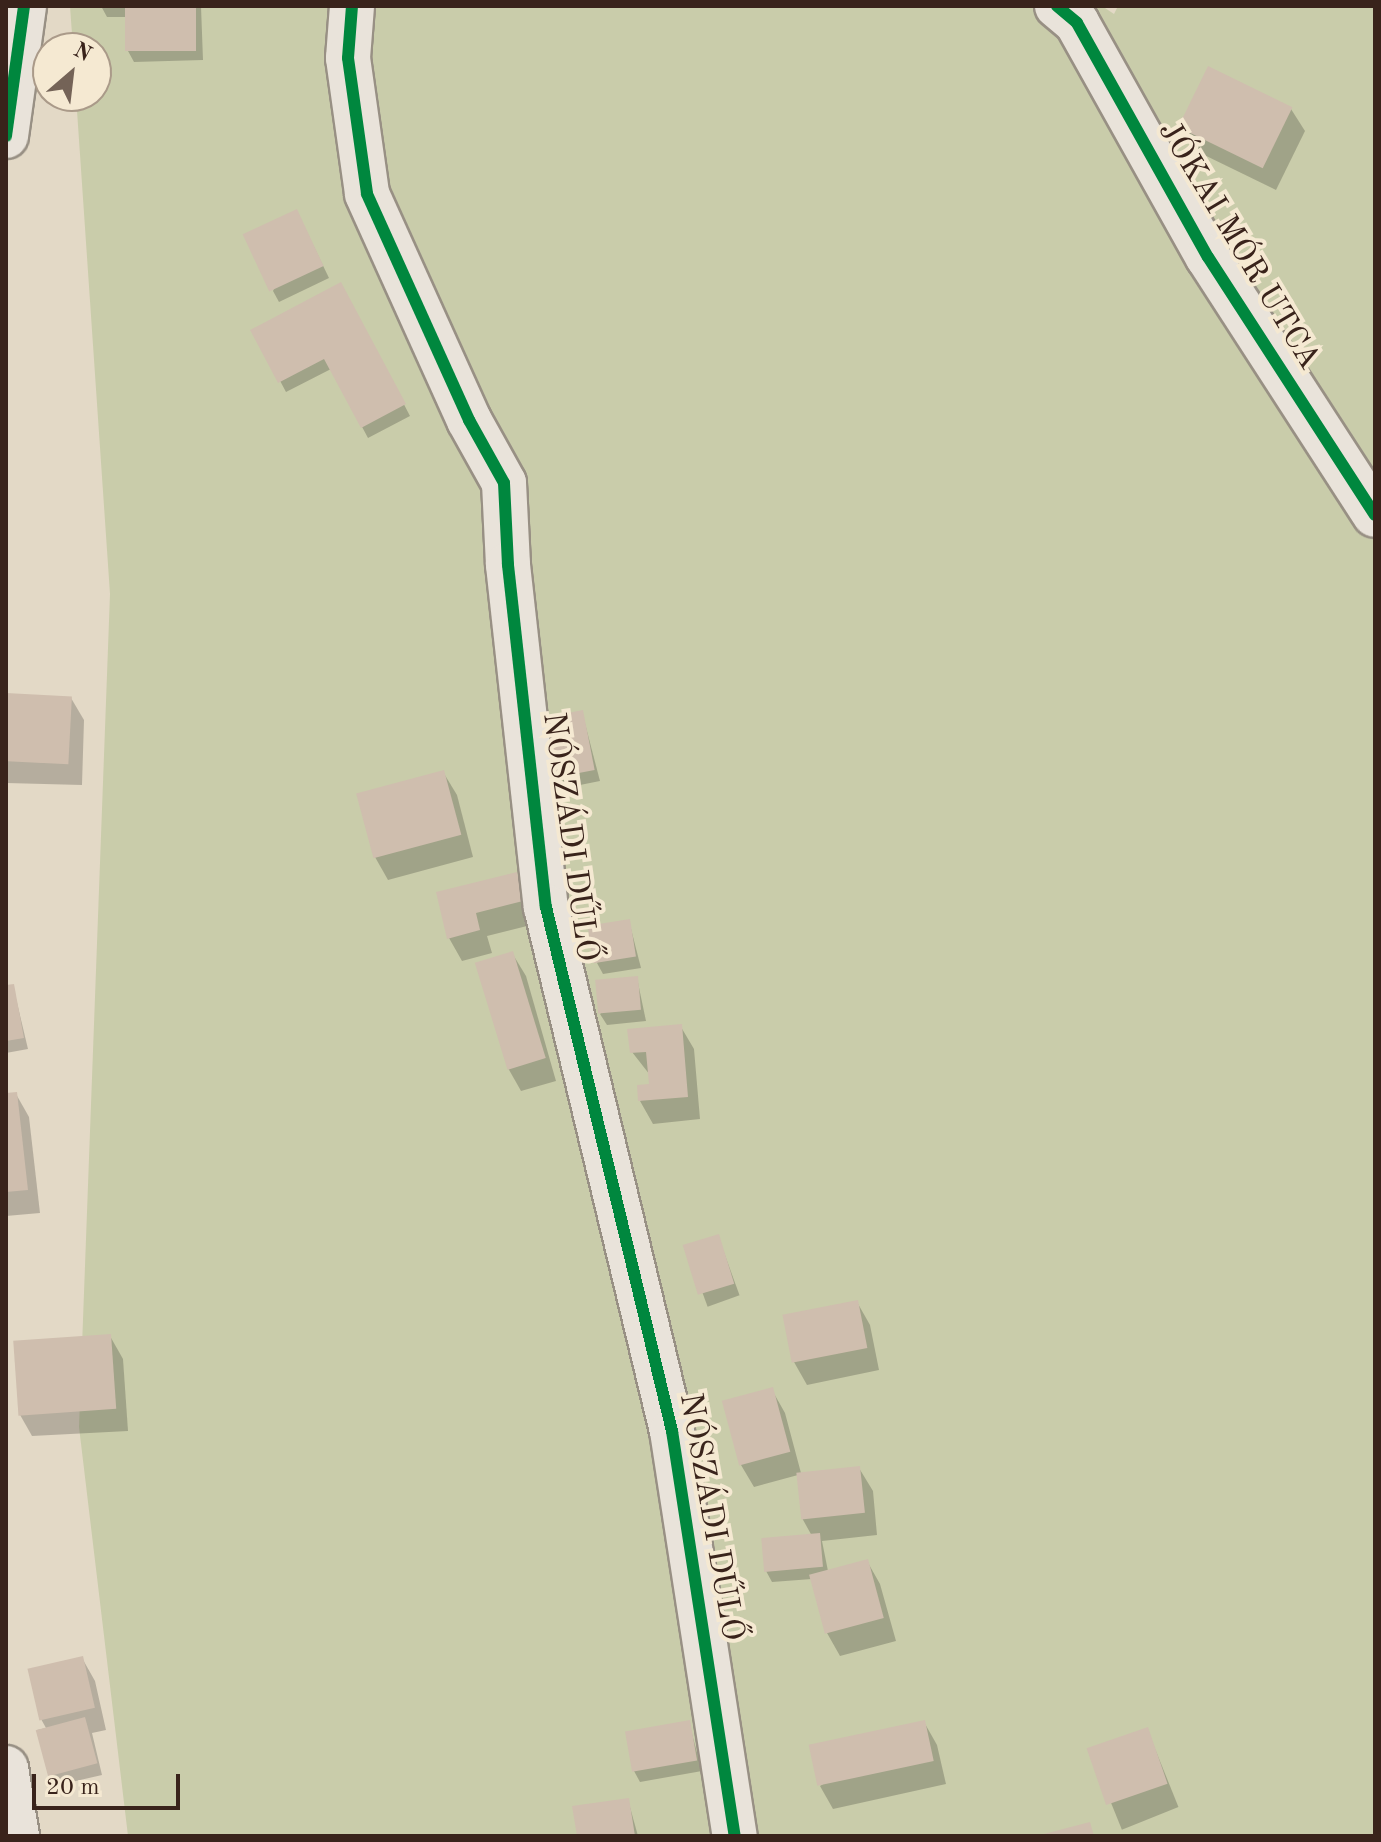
<!DOCTYPE html>
<meta charset="utf-8">
<style>
body{margin:0}
#map{position:relative;width:1381px;height:1842px;overflow:hidden;background:#e3d9c6;font-family:"Old Standard TT",serif}
div>[style]{position:absolute}
.green>*{inset:0;background:#c9ccaa}
.shadow>*{inset:0;background:#0003;transform-origin:0 0}
.building>*{inset:0;background:#cfbeae;transform-origin:0 0}
.roads{filter:drop-shadow(2px 0 #989084) drop-shadow(-2px 0 #989084) drop-shadow(0 2px #989084) drop-shadow(0 -2px #989084)}
.minor>*{height:44px;margin:-22px;padding:0 22px;transform-origin:22px;border-radius:22px;background:#e9e3da}
.cycleway>*{height:12px;margin:-6px;padding:0 6px;transform-origin:6px;border-radius:6px;background:#00873e}
span{translate:-50% -50%;white-space:nowrap;text-align:center;line-height:1.15;-webkit-text-stroke:8px #f5e9d2;paint-order:stroke}
.street-label{font-size:32px;color:#39231b}
.frame{position:absolute;inset:0;border:8px solid #39231b;pointer-events:none}
.north{position:absolute;left:32px;top:32px;width:80px;height:80px;box-sizing:border-box;background:#f5e9d2;border:2px solid #aa9a89;border-radius:50%;rotate:28deg;font-size:22px;font-weight:700;line-height:32px;text-align:center;color:#39231b}
.north::after{content:'';display:block;margin:auto;width:28px;height:36px;background:#746357;clip-path:polygon(50% 0,100% 100%,50% 72%,0 100%)}
.scale{position:absolute;left:32px;top:1774px;width:148px;height:36px;box-sizing:border-box;border:4px solid #39231b;border-top:0;padding-left:10px;font-size:24px;line-height:28px;white-space:nowrap;color:#39231b;-webkit-text-stroke:6px #f5e9d2;paint-order:stroke}
</style>
<div id="map">
<div class="green">
<i style="clip-path:polygon(70px 6px,1102px 6px,1114px 14px,1118px 6px,1375px 6px,1375px 1836px,128px 1836px,79px 1427px,110px 594px,76px 96px,96px 96px,96px 48px,73px 48px)"></i>
</div>
<div class="shadow">
<i style="clip-path:polygon(101px 6px,201px 6px,203px 60px,134px 62px,128px 51px,127px 17px,107px 17px)"></i>
<i style="clip-path:polygon(1291px 109px,1305px 131px,1276px 190px,1194px 150px,1180px 127px)"></i>
<i style="clip-path:polygon(302px 222px,329px 278px,279px 302px,273px 291px)"></i>
<i style="clip-path:polygon(347px 295px,410px 416px,368px 438px,331px 369px,286px 392px,253px 330px)"></i>
<i style="clip-path:polygon(6px 695px,71px 698px,84px 720px,82px 785px,6px 783px)"></i>
<i style="clip-path:polygon(582px 712px,600px 781px,565px 788px,558px 777px)"></i>
<i style="clip-path:polygon(443px 772px,457px 795px,473px 857px,388px 880px,375px 857px)"></i>
<i style="clip-path:polygon(516px 874px,529px 897px,535px 924px,487px 936px,492px 953px,462px 961px,449px 938px)"></i>
<i style="clip-path:polygon(629px 921px,641px 968px,603px 974px,597px 963px)"></i>
<i style="clip-path:polygon(512px 953px,526px 976px,556px 1081px,521px 1091px,508px 1068px)"></i>
<i style="clip-path:polygon(637px 978px,646px 1021px,607px 1025px,600px 1014px)"></i>
<i style="clip-path:polygon(13px 986px,28px 1049px,6px 1053px,6px 987px)"></i>
<i style="clip-path:polygon(681px 1027px,694px 1049px,700px 1119px,653px 1124px,640px 1101px,651px 1086px,650px 1075px,632px 1052px)"></i>
<i style="clip-path:polygon(16px 1094px,29px 1117px,40px 1213px,6px 1216px,6px 1095px)"></i>
<i style="left:718px;top:1236px;width:63px;height:34px;rotate:70deg"></i>
<i style="clip-path:polygon(857px 1302px,870px 1325px,879px 1370px,807px 1385px,794px 1362px)"></i>
<i style="clip-path:polygon(110px 1336px,123px 1359px,128px 1431px,32px 1436px,19px 1413px)"></i>
<i style="clip-path:polygon(772px 1390px,785px 1413px,801px 1473px,859px 1468px,873px 1491px,877px 1535px,822px 1541px,828px 1571px,867px 1561px,880px 1584px,896px 1641px,840px 1656px,827px 1633px,812px 1579px,772px 1582px,766px 1571px,812px 1536px,802px 1518px,798px 1475px,754px 1487px,741px 1465px,724px 1403px)"></i>
<i style="clip-path:polygon(82px 1658px,95px 1681px,106px 1730px,92px 1733px,102px 1775px,54px 1786px,37px 1730px,46px 1728px,41px 1719px)"></i>
<i style="clip-path:polygon(924px 1722px,937px 1745px,946px 1784px,833px 1809px,820px 1786px)"></i>
<i style="clip-path:polygon(689px 1723px,702px 1771px,640px 1782px,634px 1771px)"></i>
<i style="left:1147px;top:1729px;width:84px;height:61px;rotate:68deg"></i>
<i style="clip-path:polygon(628px 1800px,638px 1836px,579px 1836px)"></i>
</div>
<div class="building">
<i style="left:125px;top:6px;width:71px;height:45px"></i>
<i style="left:1208px;top:66px;width:94px;height:68px;rotate:26deg"></i>
<i style="left:297px;top:209px;width:63px;height:60px;rotate:65deg"></i>
<i style="clip-path:polygon(341px 282px,406px 404px,361px 428px,324px 359px,278px 383px,250px 330px)"></i>
<i style="left:6px;top:693px;width:66px;height:68px;rotate:3deg"></i>
<i style="left:583px;top:710px;width:61px;height:39px;rotate:79deg"></i>
<i style="left:444px;top:770px;width:67px;height:91px;rotate:75deg"></i>
<i style="clip-path:polygon(517px 872px,523px 901px,476px 913px,480px 930px,447px 939px,436px 892px)"></i>
<i style="left:630px;top:919px;width:38px;height:43px;rotate:81deg"></i>
<i style="left:513px;top:951px;width:112px;height:40px;rotate:73deg"></i>
<i style="left:638px;top:976px;width:34px;height:43px;rotate:85deg"></i>
<i style="clip-path:polygon(14px 984px,24px 1038px,6px 1041px,6px 985px)"></i>
<i style="clip-path:polygon(682px 1024px,688px 1097px,638px 1101px,637px 1085px,649px 1084px,646px 1052px,630px 1053px,627px 1029px)"></i>
<i style="clip-path:polygon(17px 1092px,28px 1190px,6px 1192px,6px 1093px)"></i>
<i style="left:719px;top:1234px;width:52px;height:38px;rotate:73deg"></i>
<i style="left:858px;top:1300px;width:49px;height:77px;rotate:79deg"></i>
<i style="left:111px;top:1334px;width:75px;height:98px;rotate:86deg"></i>
<i style="left:773px;top:1387px;width:67px;height:53px;rotate:75deg"></i>
<i style="left:860px;top:1466px;width:47px;height:64px;rotate:84deg"></i>
<i style="left:820px;top:1533px;width:34px;height:59px;rotate:85deg"></i>
<i style="left:868px;top:1559px;width:61px;height:61px;rotate:75deg"></i>
<i style="left:83px;top:1656px;width:53px;height:57px;rotate:77deg"></i>
<i style="left:85px;top:1717px;width:48px;height:51px;rotate:75deg"></i>
<i style="left:690px;top:1720px;width:41px;height:66px;rotate:80deg"></i>
<i style="left:925px;top:1720px;width:42px;height:119px;rotate:78deg"></i>
<i style="left:1148px;top:1727px;width:60px;height:65px;rotate:71deg"></i>
<i style="clip-path:polygon(629px 1798px,635px 1836px,577px 1836px,572px 1806px)"></i>
<i style="clip-path:polygon(1090px 1822px,1094px 1836px,1040px 1836px,1040px 1835px)"></i>
</div>
<div class="roads">
<div class="minor">
<i style="left:352px;top:6px;width:52px;rotate:94.4deg"></i>
<i style="left:348px;top:58px;width:137px;rotate:82deg"></i>
<i style="left:367px;top:194px;width:248px;rotate:65.7deg"></i>
<i style="left:469px;top:420px;width:72px;rotate:60.9deg"></i>
<i style="left:504px;top:483px;width:82px;rotate:87.2deg"></i>
<i style="left:508px;top:565px;width:344px;rotate:83.7deg"></i>
<i style="left:546px;top:907px;width:539px;rotate:76.48deg"></i>
<i style="left:672px;top:1431px;width:410px;rotate:81.2deg"></i>
<i style="left:1057px;top:6px;width:26px;rotate:40deg"></i>
<i style="left:1077px;top:23px;width:268px;rotate:60.8deg"></i>
<i style="left:1208px;top:257px;width:307px;rotate:57.1deg"></i>
<i style="left:6px;top:136px;width:131px;rotate:-82.1deg"></i>
<i style="left:6px;top:1768px;width:69px;rotate:80.8deg"></i>
</div>
</div>
<div class="cycleway">
<i style="left:352px;top:6px;width:52px;rotate:94.4deg"></i>
<i style="left:348px;top:58px;width:137px;rotate:82deg"></i>
<i style="left:367px;top:194px;width:248px;rotate:65.7deg"></i>
<i style="left:469px;top:420px;width:72px;rotate:60.9deg"></i>
<i style="left:504px;top:483px;width:82px;rotate:87.2deg"></i>
<i style="left:508px;top:565px;width:344px;rotate:83.7deg"></i>
<i style="left:546px;top:907px;width:539px;rotate:76.48deg"></i>
<i style="left:672px;top:1431px;width:410px;rotate:81.2deg"></i>
<i style="left:1057px;top:6px;width:26px;rotate:40deg"></i>
<i style="left:1077px;top:23px;width:268px;rotate:60.8deg"></i>
<i style="left:1208px;top:257px;width:307px;rotate:57.1deg"></i>
<i style="left:6px;top:136px;width:131px;rotate:-82.1deg"></i>
</div>
<div class="street-label">
<span style="left:1238px;top:246px;rotate:59deg">JÓKAI MÓR UTCA</span>
<span style="left:569px;top:837px;rotate:82deg">NÓSZÁDI DŰLŐ</span>
<span style="left:710px;top:1517px;rotate:80deg">NÓSZÁDI DŰLŐ</span>
</div>
<div class="frame"></div>
<div class="north">N</div>
<div class="scale">20 m</div>
</div>
